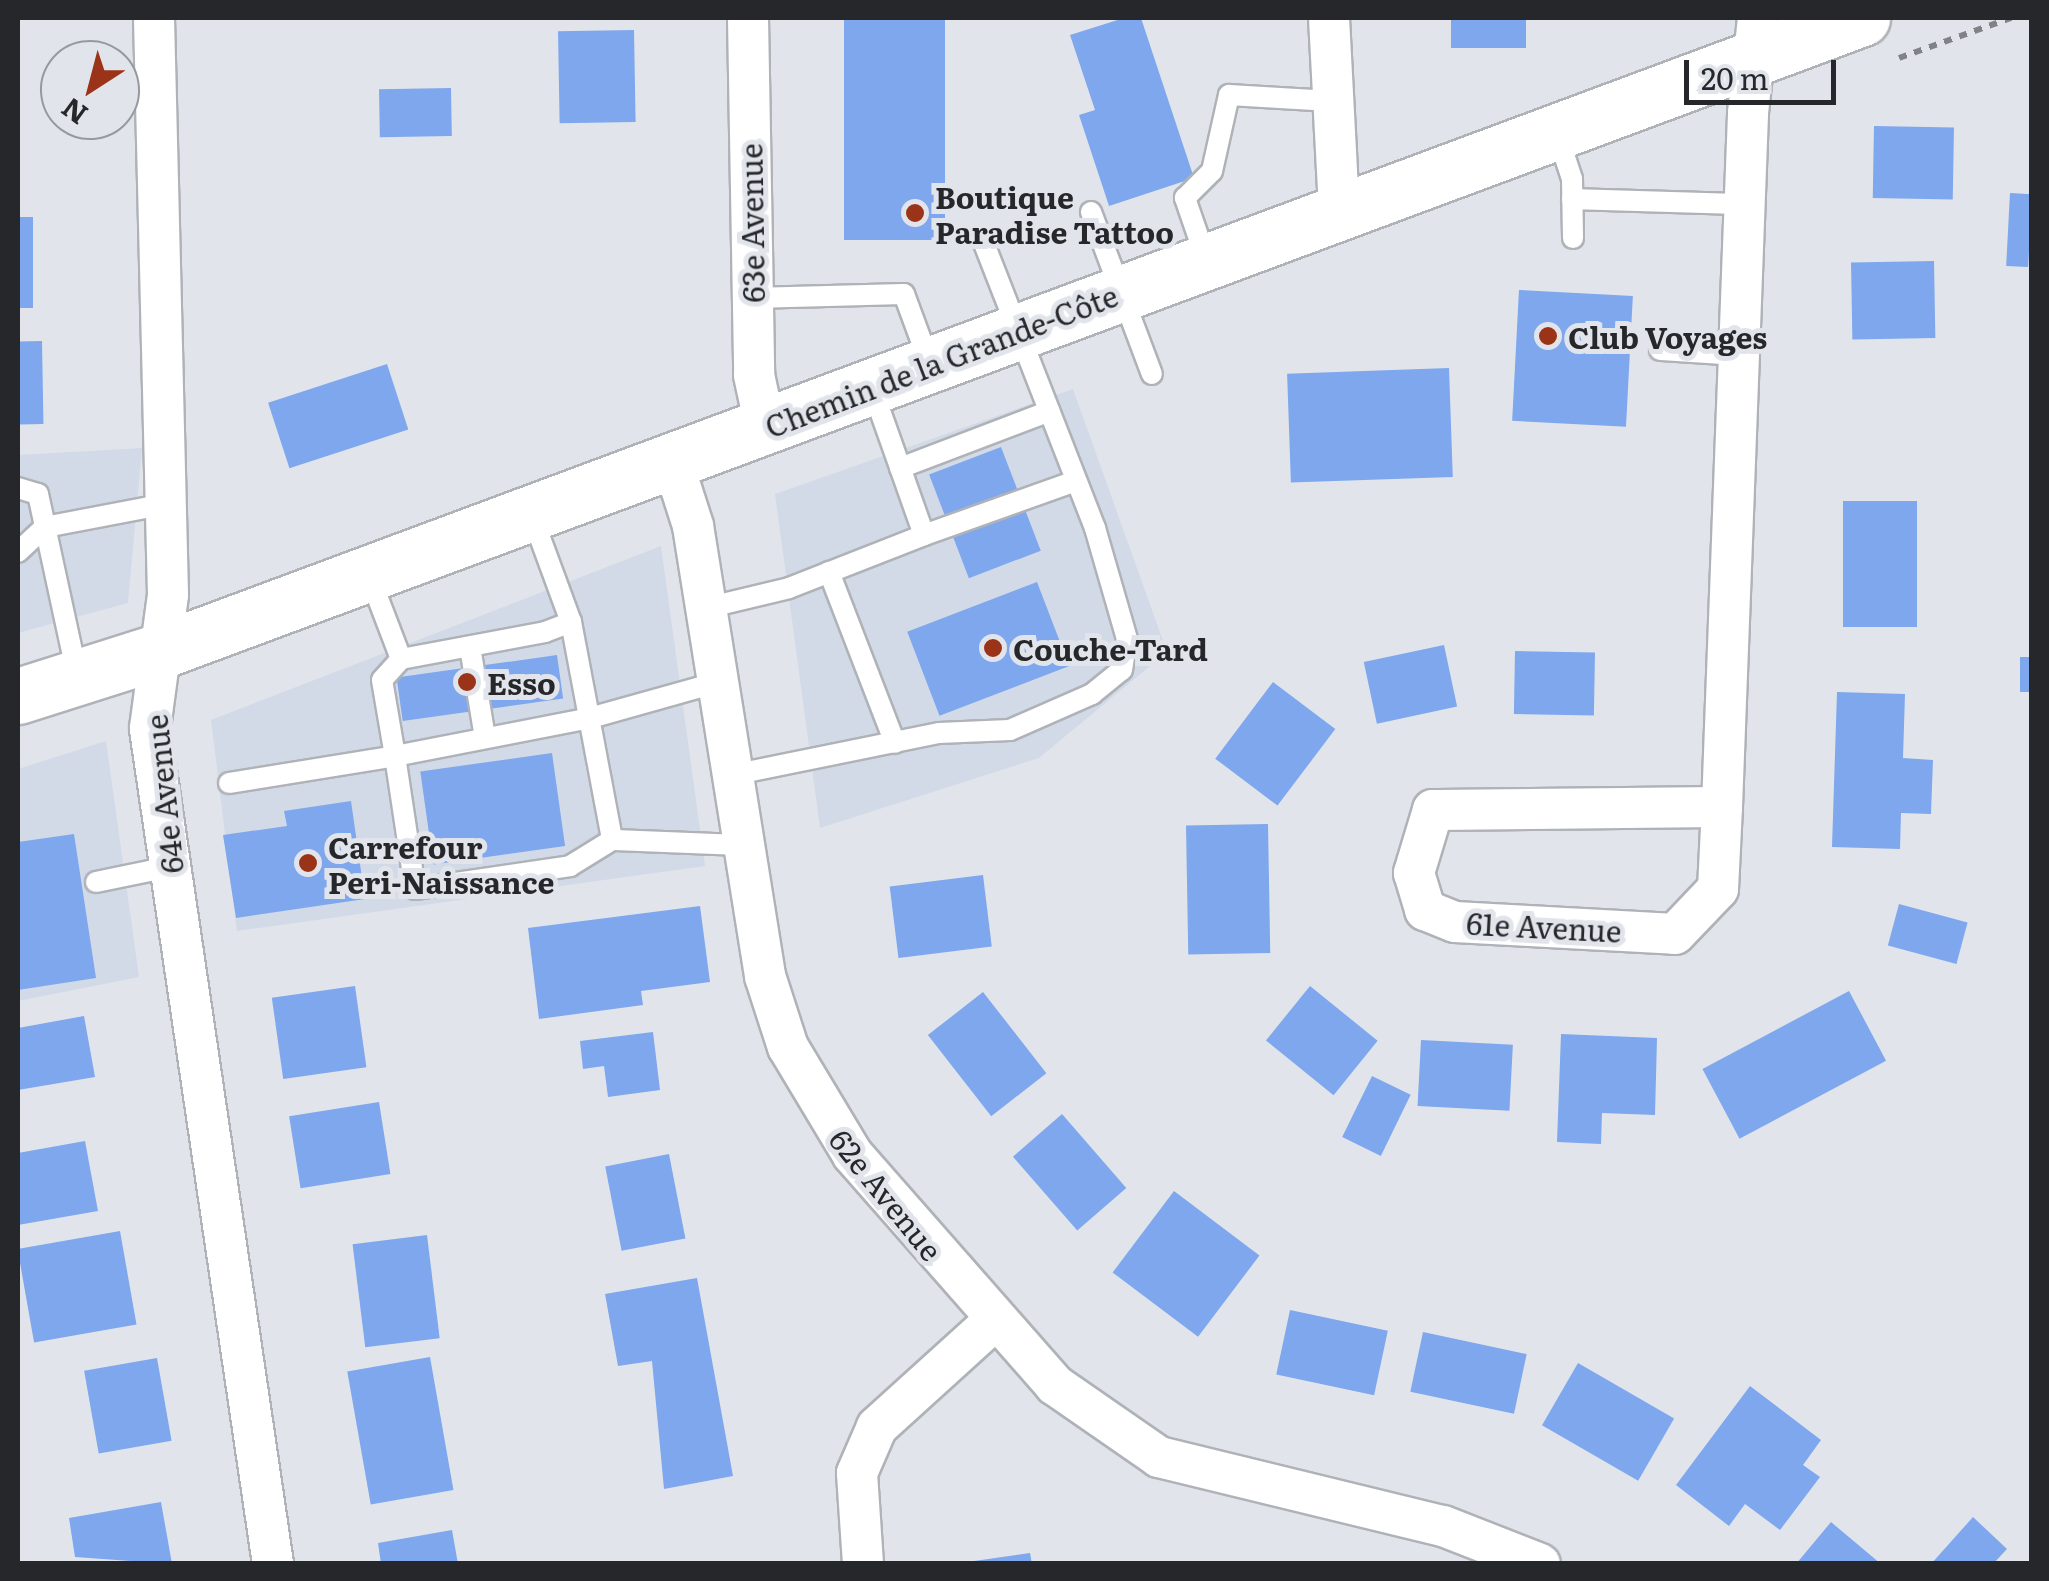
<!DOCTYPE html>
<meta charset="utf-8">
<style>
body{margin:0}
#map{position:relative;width:2049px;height:1581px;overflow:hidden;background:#e1e5eb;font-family:Literata,serif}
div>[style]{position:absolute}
.built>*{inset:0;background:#d2dae7}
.building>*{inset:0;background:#7ea7ed;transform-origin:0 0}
.path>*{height:6px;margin-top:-3px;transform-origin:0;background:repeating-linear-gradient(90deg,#808287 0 8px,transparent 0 16px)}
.roads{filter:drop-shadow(2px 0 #afb3b8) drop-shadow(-2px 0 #afb3b8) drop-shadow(0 2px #afb3b8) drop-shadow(0 -2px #afb3b8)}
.lane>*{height:20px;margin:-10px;padding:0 10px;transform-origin:10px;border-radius:10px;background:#fff}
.street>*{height:40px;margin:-20px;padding:0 20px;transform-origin:20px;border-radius:20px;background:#fff}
.secondary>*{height:55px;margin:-27.5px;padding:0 27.5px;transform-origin:27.5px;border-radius:27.5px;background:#fff}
.dots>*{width:28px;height:28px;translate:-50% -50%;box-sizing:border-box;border:5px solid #e1e5eb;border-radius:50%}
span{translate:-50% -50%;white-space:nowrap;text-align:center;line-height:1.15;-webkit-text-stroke:10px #e1e5eb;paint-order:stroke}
.poi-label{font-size:30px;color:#26272a;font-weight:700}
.left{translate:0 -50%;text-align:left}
.street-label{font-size:30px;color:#26272a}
.frame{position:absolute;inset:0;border:20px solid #26272a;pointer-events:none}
.north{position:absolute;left:40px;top:40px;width:100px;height:100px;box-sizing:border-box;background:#e1e5eb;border:2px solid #96999e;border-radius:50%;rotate:216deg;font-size:28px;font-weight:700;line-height:40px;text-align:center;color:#26272a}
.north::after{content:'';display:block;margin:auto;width:35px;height:45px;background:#9b3319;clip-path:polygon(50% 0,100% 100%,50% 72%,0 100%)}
.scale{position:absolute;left:1684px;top:60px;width:152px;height:45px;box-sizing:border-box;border:5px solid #26272a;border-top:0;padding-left:12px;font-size:30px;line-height:35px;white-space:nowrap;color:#26272a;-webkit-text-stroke:8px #e1e5eb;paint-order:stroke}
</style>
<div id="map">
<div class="built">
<i style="clip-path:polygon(1073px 389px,1167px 652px,1039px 758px,820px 828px,775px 494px)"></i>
<i style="clip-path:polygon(142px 448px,128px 603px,18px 633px,18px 455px)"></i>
<i style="clip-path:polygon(661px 546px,705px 866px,237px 931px,211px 720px)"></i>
<i style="clip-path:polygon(106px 741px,139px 977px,18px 1001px,18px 769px)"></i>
</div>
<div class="building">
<i style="left:844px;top:18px;width:101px;height:222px"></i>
<i style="clip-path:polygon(1124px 18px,1141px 18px,1194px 178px,1109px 206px,1079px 115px,1095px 110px,1070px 35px)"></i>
<i style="left:1451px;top:18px;width:75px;height:30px"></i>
<i style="left:634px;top:30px;width:92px;height:76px;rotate:89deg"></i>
<i style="left:451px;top:88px;width:48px;height:72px;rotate:89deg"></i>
<i style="left:1874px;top:126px;width:80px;height:72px;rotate:1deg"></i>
<i style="left:2010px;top:193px;width:22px;height:73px;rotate:3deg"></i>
<i style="left:18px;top:217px;width:15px;height:91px"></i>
<i style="left:1934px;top:261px;width:77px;height:83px;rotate:89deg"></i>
<i style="left:1519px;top:290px;width:114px;height:131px;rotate:3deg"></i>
<i style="left:42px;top:341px;width:83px;height:24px;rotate:89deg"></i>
<i style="left:387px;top:364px;width:69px;height:125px;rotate:72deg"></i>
<i style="left:1449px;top:368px;width:109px;height:162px;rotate:88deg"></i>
<i style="left:1001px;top:447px;width:111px;height:77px;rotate:69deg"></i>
<i style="left:1843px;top:501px;width:74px;height:126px"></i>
<i style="left:1037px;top:582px;width:90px;height:139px;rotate:69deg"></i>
<i style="left:1444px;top:645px;width:63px;height:82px;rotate:78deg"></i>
<i style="left:1515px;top:651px;width:80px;height:63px;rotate:1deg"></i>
<i style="left:557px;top:655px;width:44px;height:162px;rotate:82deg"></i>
<i style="left:2020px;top:657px;width:12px;height:35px"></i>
<i style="left:1273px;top:682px;width:78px;height:96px;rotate:37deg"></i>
<i style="clip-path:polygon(1837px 692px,1905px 694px,1903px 758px,1933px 760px,1931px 814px,1901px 813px,1900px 849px,1832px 847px)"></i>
<i style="left:552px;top:753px;width:94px;height:133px;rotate:82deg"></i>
<i style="clip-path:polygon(351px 801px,365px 899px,236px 918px,223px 835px,287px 826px,284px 811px)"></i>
<i style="left:1268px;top:824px;width:129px;height:82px;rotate:89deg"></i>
<i style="clip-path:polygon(74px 834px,96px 978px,18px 990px,18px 842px)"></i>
<i style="left:983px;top:875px;width:72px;height:94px;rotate:83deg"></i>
<i style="left:1899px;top:904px;width:71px;height:43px;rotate:15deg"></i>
<i style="clip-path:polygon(700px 906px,710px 982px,641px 991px,643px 1005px,539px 1019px,528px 928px)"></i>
<i style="left:355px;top:986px;width:82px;height:84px;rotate:82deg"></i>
<i style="left:1310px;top:986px;width:87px;height:70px;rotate:39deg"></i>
<i style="left:1849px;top:991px;width:79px;height:166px;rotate:62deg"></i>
<i style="left:983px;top:992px;width:103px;height:70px;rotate:52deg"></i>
<i style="clip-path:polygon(84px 1016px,95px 1077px,18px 1090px,18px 1028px)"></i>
<i style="clip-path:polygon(653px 1032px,660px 1090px,608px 1097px,604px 1066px,583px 1069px,580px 1041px)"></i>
<i style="clip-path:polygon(1561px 1034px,1657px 1038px,1655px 1115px,1602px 1113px,1601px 1144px,1557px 1142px)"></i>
<i style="left:1421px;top:1040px;width:92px;height:66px;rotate:3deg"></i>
<i style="left:1372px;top:1076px;width:43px;height:68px;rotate:26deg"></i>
<i style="left:379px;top:1102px;width:73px;height:91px;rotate:81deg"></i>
<i style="left:1062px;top:1114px;width:98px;height:65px;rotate:49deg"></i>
<i style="clip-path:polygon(85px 1141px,98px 1211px,18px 1225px,18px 1153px)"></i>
<i style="left:669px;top:1154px;width:86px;height:65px;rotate:79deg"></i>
<i style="left:1174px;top:1191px;width:107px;height:102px;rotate:37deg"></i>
<i style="left:120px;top:1231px;width:95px;height:104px;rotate:80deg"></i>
<i style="left:427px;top:1235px;width:104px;height:75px;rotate:83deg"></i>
<i style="clip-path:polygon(697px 1278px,733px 1476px,664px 1489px,652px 1361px,618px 1366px,605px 1294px)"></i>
<i style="left:1290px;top:1310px;width:100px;height:66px;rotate:12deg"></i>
<i style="left:1423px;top:1332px;width:106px;height:61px;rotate:12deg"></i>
<i style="left:430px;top:1357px;width:135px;height:84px;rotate:80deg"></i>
<i style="left:157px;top:1358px;width:84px;height:74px;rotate:80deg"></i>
<i style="left:1578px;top:1363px;width:111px;height:72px;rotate:30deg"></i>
<i style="clip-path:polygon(1750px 1386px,1821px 1440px,1803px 1465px,1820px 1477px,1780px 1530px,1745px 1504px,1729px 1526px,1676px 1485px)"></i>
<i style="clip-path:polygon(161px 1502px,172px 1564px,75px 1557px,69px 1518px)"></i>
<i style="clip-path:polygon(1973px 1517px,2007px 1549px,1993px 1564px,1931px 1564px)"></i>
<i style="clip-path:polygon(1831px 1522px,1881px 1564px,1796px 1564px)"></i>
<i style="clip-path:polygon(452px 1530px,458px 1564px,381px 1564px,378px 1543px)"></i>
<i style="clip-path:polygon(1030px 1553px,1032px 1564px,974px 1564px,974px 1561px)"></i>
</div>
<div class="path">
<i style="left:1899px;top:58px;width:119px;rotate:-19.7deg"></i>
</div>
<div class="roads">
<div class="lane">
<i style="left:1557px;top:133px;width:48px;rotate:71.9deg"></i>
<i style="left:1572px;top:179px;width:59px;rotate:89deg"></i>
<i style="left:1572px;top:199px;width:173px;rotate:1.7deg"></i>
<i style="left:1091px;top:212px;width:173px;rotate:69.4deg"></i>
<i style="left:1206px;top:259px;width:65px;rotate:-109deg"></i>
<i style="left:1185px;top:198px;width:38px;rotate:-45deg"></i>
<i style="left:1212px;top:171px;width:78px;rotate:-77.4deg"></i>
<i style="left:1229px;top:95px;width:102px;rotate:3.4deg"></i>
<i style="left:752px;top:298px;width:152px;rotate:-1.5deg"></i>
<i style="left:904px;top:294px;width:72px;rotate:69.8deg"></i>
<i style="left:1660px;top:350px;width:80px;rotate:3.6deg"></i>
<i style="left:900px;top:468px;width:160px;rotate:-20.8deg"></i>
<i style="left:18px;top:488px;width:21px;rotate:17deg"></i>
<i style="left:38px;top:494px;width:185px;rotate:77.8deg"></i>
<i style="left:924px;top:535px;width:161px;rotate:-19.6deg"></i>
<i style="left:18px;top:552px;width:37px;rotate:-43deg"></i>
<i style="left:45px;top:527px;width:123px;rotate:-10.8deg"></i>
<i style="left:829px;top:572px;width:183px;rotate:68.9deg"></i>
<i style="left:369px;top:575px;width:90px;rotate:69.1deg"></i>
<i style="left:401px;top:659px;width:147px;rotate:-10.6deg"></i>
<i style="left:545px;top:632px;width:28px;rotate:-21deg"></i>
<i style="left:571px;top:622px;width:116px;rotate:-110.2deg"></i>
<i style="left:706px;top:608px;width:85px;rotate:-13.5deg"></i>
<i style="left:789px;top:588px;width:145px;rotate:-21.4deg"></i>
<i style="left:924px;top:535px;width:156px;rotate:-109.5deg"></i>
<i style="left:571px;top:622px;width:222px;rotate:79.3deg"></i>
<i style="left:612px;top:840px;width:131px;rotate:2.2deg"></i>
<i style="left:470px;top:647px;width:92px;rotate:80.6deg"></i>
<i style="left:401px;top:659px;width:28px;rotate:132deg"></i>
<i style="left:382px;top:680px;width:77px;rotate:80.3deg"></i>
<i style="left:395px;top:756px;width:199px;rotate:-11deg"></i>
<i style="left:590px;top:718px;width:133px;rotate:-15.7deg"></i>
<i style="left:732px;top:775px;width:211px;rotate:-11.5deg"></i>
<i style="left:939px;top:733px;width:71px;rotate:-2.4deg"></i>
<i style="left:1010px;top:730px;width:90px;rotate:-23.7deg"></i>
<i style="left:1092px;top:694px;width:38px;rotate:-39deg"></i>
<i style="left:1122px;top:670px;width:31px;rotate:-81deg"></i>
<i style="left:1127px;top:639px;width:116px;rotate:-106.1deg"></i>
<i style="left:1095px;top:528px;width:305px;rotate:-111.3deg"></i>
<i style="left:229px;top:783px;width:168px;rotate:-9.2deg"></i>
<i style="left:395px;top:756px;width:134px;rotate:81.4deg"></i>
<i style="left:415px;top:889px;width:157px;rotate:-8.4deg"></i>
<i style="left:570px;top:866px;width:49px;rotate:-31.8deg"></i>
<i style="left:96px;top:882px;width:75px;rotate:-11.6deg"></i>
</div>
<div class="street">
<i style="left:154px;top:18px;width:577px;rotate:88.61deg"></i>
<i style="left:168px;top:595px;width:135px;rotate:97.7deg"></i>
<i style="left:150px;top:729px;width:844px;rotate:81.62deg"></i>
<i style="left:748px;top:18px;width:357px;rotate:89deg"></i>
<i style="left:754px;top:375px;width:52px;rotate:77.8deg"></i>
<i style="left:1329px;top:18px;width:192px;rotate:87deg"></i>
<i style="left:672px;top:460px;width:69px;rotate:72.3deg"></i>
<i style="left:693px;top:526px;width:456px;rotate:80.9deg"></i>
<i style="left:765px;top:976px;width:75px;rotate:72.1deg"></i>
<i style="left:788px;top:1047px;width:126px;rotate:59deg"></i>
<i style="left:853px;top:1155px;width:306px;rotate:48.7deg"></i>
<i style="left:1055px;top:1385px;width:126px;rotate:34.7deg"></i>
<i style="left:1159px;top:1457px;width:292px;rotate:13.7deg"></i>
<i style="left:1443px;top:1526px;width:104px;rotate:21.4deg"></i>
<i style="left:1722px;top:807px;width:289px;rotate:179.4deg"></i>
<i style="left:1433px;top:810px;width:66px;rotate:106.8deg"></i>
<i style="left:1414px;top:873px;width:39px;rotate:73deg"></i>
<i style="left:1425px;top:910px;width:32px;rotate:22deg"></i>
<i style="left:1455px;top:922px;width:220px;rotate:3.1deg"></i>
<i style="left:1675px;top:934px;width:62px;rotate:-46.3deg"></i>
<i style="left:1718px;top:889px;width:82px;rotate:-87.2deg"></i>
<i style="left:1722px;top:807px;width:694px;rotate:-87.85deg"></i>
<i style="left:1748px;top:113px;width:96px;rotate:-84deg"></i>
<i style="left:863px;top:1564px;width:91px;rotate:-93.8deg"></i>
<i style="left:857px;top:1473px;width:50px;rotate:-66.5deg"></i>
<i style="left:877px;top:1427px;width:156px;rotate:-42.2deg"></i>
</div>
<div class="secondary">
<i style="left:18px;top:696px;width:149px;rotate:-17.6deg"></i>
<i style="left:160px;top:651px;width:1816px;rotate:-20.4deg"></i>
</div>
</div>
<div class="dots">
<i style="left:915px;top:213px;background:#9b3319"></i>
<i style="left:1548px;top:336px;background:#9b3319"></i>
<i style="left:993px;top:648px;background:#9b3319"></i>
<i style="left:467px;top:682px;background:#9b3319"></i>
<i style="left:308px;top:863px;background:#9b3319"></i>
</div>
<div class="poi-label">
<span class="left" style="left:935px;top:213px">Boutique<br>Paradise Tattoo</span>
<span class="left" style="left:1568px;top:336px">Club Voyages</span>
<span class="left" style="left:1013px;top:648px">Couche-Tard</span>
<span class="left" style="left:487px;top:682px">Esso</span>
<span class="left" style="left:328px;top:863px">Carrefour<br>Peri-Naissance</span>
</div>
<div class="street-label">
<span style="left:751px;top:223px;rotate:-91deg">63e Avenue</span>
<span style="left:941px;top:360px;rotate:-21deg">Chemin de la Grande-Côte</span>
<span style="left:163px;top:794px;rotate:-96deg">64e Avenue</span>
<span style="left:1544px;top:926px;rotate:3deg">61e Avenue</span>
<span style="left:887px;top:1194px;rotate:51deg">62e Avenue</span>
</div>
<div class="frame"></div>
<div class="north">N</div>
<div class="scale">20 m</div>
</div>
